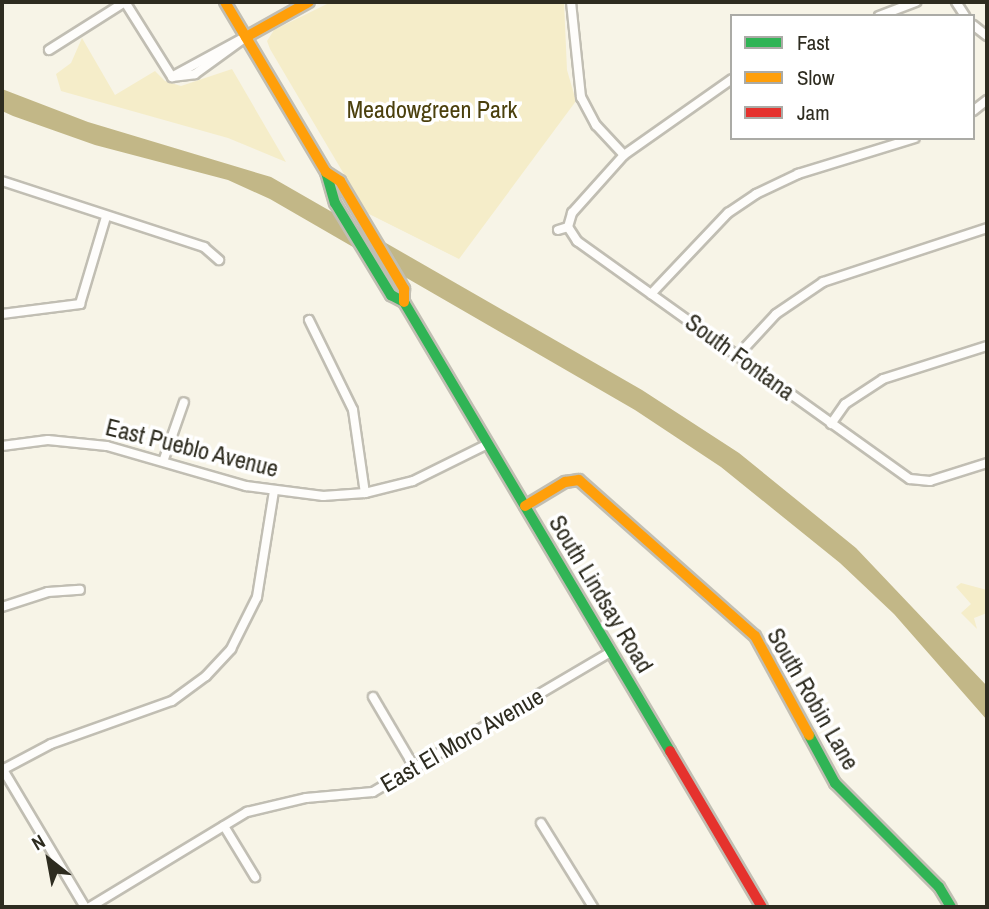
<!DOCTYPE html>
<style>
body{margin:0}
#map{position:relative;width:989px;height:909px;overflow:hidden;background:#f7f4e7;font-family:"Archivo Narrow",sans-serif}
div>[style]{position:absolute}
.green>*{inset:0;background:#f5edc9}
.water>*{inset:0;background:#c2b787}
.roads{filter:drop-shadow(2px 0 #c1beb3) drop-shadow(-2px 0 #c1beb3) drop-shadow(0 2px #c1beb3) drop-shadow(0 -2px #c1beb3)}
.street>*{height:8px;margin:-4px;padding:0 4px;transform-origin:4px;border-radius:4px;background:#fefdfb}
.fast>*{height:10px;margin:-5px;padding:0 5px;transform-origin:5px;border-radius:5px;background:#30b455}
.slow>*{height:10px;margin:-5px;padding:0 5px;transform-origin:5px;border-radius:5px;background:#ff9f0a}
.jam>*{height:10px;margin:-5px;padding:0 5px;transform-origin:5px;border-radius:5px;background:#e5322d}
span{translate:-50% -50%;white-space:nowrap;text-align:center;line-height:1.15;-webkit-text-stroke:7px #fff;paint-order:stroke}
.park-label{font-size:24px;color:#4b400d}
.street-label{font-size:24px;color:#2e2c20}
.frame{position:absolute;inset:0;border:4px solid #2e2c20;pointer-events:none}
.legend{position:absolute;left:730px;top:14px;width:245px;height:126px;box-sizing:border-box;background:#fff;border:2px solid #ababa6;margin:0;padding:9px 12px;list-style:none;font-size:21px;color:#2e2c20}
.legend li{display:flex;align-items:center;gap:14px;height:35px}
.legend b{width:35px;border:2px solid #ababa6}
.north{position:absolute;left:14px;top:825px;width:70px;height:70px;-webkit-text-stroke:5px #fff;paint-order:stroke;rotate:329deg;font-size:19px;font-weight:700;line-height:28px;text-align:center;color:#2e2c20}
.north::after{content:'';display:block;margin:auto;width:24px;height:32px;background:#2e2c20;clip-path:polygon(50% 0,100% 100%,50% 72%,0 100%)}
</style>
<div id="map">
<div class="green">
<i style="clip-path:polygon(331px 2px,564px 2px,567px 70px,576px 101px,459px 259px,367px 213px,270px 49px,267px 41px,274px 30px)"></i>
<i style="clip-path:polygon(82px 38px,115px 95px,155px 71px,165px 81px,181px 86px,232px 69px,286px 162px,228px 138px,61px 91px,56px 74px,71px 63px)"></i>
<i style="clip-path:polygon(961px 583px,987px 590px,987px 613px,974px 618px,977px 629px,961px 613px,971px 604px,956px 587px)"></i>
</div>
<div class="water">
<i style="clip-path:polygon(2px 89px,88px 122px,271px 177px,642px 390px,739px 453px,856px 548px,987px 686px,987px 720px,894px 614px,840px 563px,721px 467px,635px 410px,270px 199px,228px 180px,95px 145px,13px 116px,2px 111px)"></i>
</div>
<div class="roads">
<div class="street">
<i style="left:125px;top:2px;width:89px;rotate:57.9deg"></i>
<i style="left:571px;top:2px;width:96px;rotate:84deg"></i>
<i style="left:581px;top:97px;width:32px;rotate:62deg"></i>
<i style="left:596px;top:125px;width:41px;rotate:47deg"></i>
<i style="left:956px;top:2px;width:17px;rotate:57deg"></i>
<i style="left:879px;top:16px;width:40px;rotate:-21deg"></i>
<i style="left:973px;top:25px;width:18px;rotate:38deg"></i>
<i style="left:49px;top:50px;width:90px;rotate:-32.3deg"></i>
<i style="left:175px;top:75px;width:77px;rotate:-28.6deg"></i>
<i style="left:172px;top:77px;width:23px;rotate:-7deg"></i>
<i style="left:195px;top:74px;width:63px;rotate:-36deg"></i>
<i style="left:973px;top:111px;width:18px;rotate:-38deg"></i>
<i style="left:2px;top:181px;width:213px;rotate:18.1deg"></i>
<i style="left:204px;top:247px;width:20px;rotate:41deg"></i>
<i style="left:568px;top:227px;width:17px;rotate:57deg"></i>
<i style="left:577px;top:241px;width:409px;rotate:35.6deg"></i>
<i style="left:910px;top:479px;width:20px;rotate:6deg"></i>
<i style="left:930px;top:481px;width:60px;rotate:-17.5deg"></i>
<i style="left:568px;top:227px;width:15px;rotate:-74deg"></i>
<i style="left:572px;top:213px;width:78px;rotate:-48.1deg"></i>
<i style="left:624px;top:155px;width:132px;rotate:-35.1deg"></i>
<i style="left:558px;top:230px;width:10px;rotate:-17deg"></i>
<i style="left:651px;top:294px;width:112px;rotate:-46.5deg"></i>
<i style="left:728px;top:213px;width:34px;rotate:-34deg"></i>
<i style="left:756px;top:194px;width:47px;rotate:-25.5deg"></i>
<i style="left:798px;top:174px;width:122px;rotate:-17.1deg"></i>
<i style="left:2px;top:314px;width:79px;rotate:-7.3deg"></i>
<i style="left:80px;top:304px;width:91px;rotate:-73.4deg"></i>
<i style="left:309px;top:320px;width:100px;rotate:63.9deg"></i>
<i style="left:353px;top:410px;width:84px;rotate:81.8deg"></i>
<i style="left:739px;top:354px;width:54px;rotate:-47.2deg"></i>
<i style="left:776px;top:314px;width:57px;rotate:-34.2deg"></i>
<i style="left:823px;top:282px;width:173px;rotate:-18.2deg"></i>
<i style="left:831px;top:424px;width:24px;rotate:-55deg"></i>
<i style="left:845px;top:404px;width:45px;rotate:-33.3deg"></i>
<i style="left:883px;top:379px;width:109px;rotate:-17.6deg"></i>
<i style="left:2px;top:446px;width:46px;rotate:-7.4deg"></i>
<i style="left:48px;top:440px;width:59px;rotate:5.8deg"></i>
<i style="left:107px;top:446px;width:145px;rotate:16.1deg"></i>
<i style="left:246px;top:486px;width:78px;rotate:7.4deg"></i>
<i style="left:323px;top:496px;width:42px;rotate:-4.1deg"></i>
<i style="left:365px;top:493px;width:49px;rotate:-14deg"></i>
<i style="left:413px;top:481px;width:84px;rotate:-26.3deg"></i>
<i style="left:164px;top:459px;width:60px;rotate:-70.7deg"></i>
<i style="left:2px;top:607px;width:48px;rotate:-18.1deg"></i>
<i style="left:48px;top:592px;width:32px;rotate:-4deg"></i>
<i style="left:373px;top:697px;width:85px;rotate:59.5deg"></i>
<i style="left:2px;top:768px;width:162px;rotate:59.2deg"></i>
<i style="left:2px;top:770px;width:55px;rotate:-28deg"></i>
<i style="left:51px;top:744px;width:128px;rotate:-19.6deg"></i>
<i style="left:172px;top:701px;width:42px;rotate:-36.3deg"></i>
<i style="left:206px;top:676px;width:37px;rotate:-47deg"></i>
<i style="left:231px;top:649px;width:58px;rotate:-63.4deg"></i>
<i style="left:257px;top:597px;width:107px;rotate:-80.9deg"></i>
<i style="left:541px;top:823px;width:99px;rotate:58.2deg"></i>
<i style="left:224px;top:826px;width:60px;rotate:58.7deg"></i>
<i style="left:90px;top:907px;width:184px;rotate:-31.2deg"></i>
<i style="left:247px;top:812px;width:61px;rotate:-13.3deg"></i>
<i style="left:306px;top:798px;width:67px;rotate:-5.1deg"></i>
<i style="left:373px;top:792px;width:276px;rotate:-30.5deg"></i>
</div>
<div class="fast">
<i style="left:326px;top:172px;width:32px;rotate:74deg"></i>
<i style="left:335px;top:203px;width:108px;rotate:58.7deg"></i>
<i style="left:391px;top:295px;width:15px;rotate:28deg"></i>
<i style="left:404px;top:302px;width:522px;rotate:59.36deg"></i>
<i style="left:809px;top:735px;width:55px;rotate:61.6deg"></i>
<i style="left:835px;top:783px;width:147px;rotate:45deg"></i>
<i style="left:939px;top:887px;width:23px;rotate:59deg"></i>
</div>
<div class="slow">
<i style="left:225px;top:2px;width:198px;rotate:59.3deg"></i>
<i style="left:326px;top:172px;width:17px;rotate:33deg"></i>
<i style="left:340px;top:181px;width:126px;rotate:59.3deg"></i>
<i style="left:404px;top:289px;width:13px;rotate:90deg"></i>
<i style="left:246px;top:37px;width:72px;rotate:-29.1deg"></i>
<i style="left:525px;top:506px;width:47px;rotate:-31deg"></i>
<i style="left:565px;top:482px;width:14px;rotate:-8deg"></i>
<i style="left:579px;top:480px;width:235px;rotate:41.6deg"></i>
<i style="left:755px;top:636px;width:113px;rotate:61.4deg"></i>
</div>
<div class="jam">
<i style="left:670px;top:751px;width:181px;rotate:59.5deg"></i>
</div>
</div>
<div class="park-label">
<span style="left:432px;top:110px">Meadowgreen Park</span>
</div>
<div class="street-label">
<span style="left:740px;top:357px;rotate:36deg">South Fontana</span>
<span style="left:192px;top:448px;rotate:14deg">East Pueblo Avenue</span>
<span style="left:601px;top:594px;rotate:59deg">South Lindsay Road</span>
<span style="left:813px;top:699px;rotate:60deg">South Robin Lane</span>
<span style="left:462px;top:740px;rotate:-30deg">East El Moro Avenue</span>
</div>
<div class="frame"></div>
<ul class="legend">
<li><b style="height:9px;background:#30b455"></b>Fast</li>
<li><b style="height:9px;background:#ff9f0a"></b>Slow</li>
<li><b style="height:9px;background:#e5322d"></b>Jam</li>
</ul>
<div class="north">N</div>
</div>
